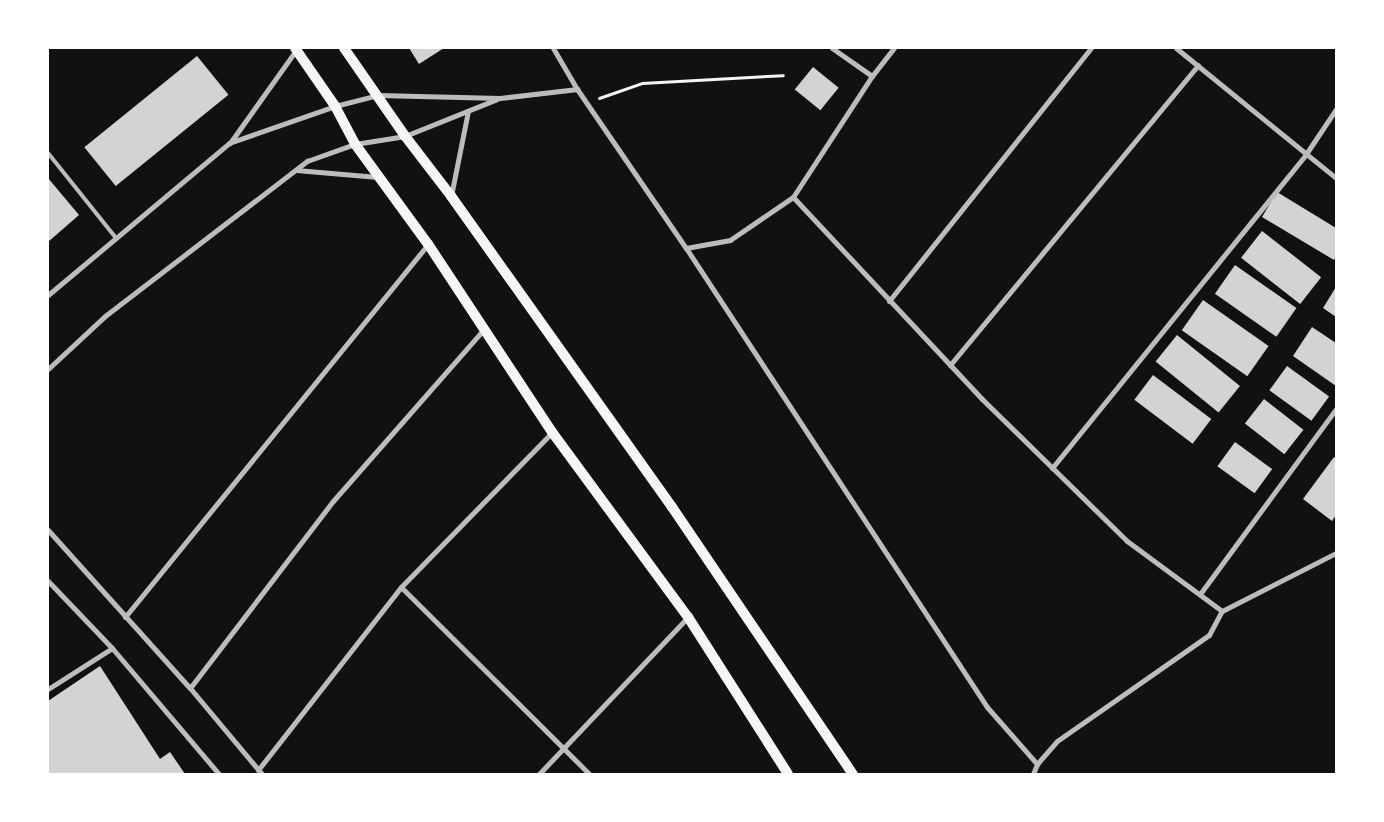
<!DOCTYPE html>
<style>
body{margin:0}
#map{position:relative;width:1384px;height:822px;overflow:hidden;background:#111;font-family:"Source Serif 4",serif}
div>[style]{position:absolute}
.building>*{inset:0;background:#d3d3d3;transform-origin:0 0}
.path>*{height:3px;margin:-1.5px;padding:0 1.5px;transform-origin:1.5px;border-radius:1.5px;background:#f5f5f5}
.service>*{height:4px;margin:-2px;padding:0 2px;transform-origin:2px;border-radius:2px;background:#bcbcbc}
.minor>*{height:5px;margin:-2.5px;padding:0 2.5px;transform-origin:2.5px;border-radius:2.5px;background:#bcbcbc}
.secondary>*{height:10px;margin:-5px;padding:0 5px;transform-origin:5px;border-radius:5px;background:#f5f5f5}
span{translate:-50% -50%;white-space:nowrap;text-align:center;line-height:1.15;-webkit-text-stroke:4.5px #fff;paint-order:stroke}
.frame{position:absolute;inset:0;border:49px solid #fff;pointer-events:none}
</style>
<div id="map">
<div class="building">
<i style="clip-path:polygon(409px 48px,444px 48px,419px 64px)"></i>
<i style="left:197px;top:56px;width:50px;height:145px;rotate:51deg"></i>
<i style="left:813px;top:67px;width:33px;height:29px;rotate:39deg"></i>
<i style="clip-path:polygon(48px 178px,79px 215px,48px 242px)"></i>
<i style="clip-path:polygon(1277px 192px,1336px 228px,1336px 256px,1334px 260px,1262px 217px)"></i>
<i style="left:1262px;top:231px;width:75px;height:34px;rotate:38deg"></i>
<i style="left:1235px;top:265px;width:75px;height:35px;rotate:35deg"></i>
<i style="clip-path:polygon(1336px 287px,1336px 317px,1323px 308px)"></i>
<i style="left:1203px;top:300px;width:80px;height:37px;rotate:35deg"></i>
<i style="clip-path:polygon(1312px 327px,1336px 343px,1336px 386px,1293px 356px)"></i>
<i style="left:1177px;top:335px;width:81px;height:34px;rotate:39deg"></i>
<i style="left:1287px;top:366px;width:52px;height:30px;rotate:36deg"></i>
<i style="left:1153px;top:375px;width:73px;height:31px;rotate:37deg"></i>
<i style="left:1264px;top:399px;width:50px;height:31px;rotate:38deg"></i>
<i style="left:1235px;top:442px;width:46px;height:30px;rotate:36deg"></i>
<i style="clip-path:polygon(1334px 457px,1336px 459px,1336px 515px,1332px 521px,1303px 499px)"></i>
<i style="clip-path:polygon(100px 666px,160px 759px,170px 752px,185px 774px,48px 774px,48px 701px)"></i>
</div>
<div class="path">
<i style="left:599px;top:98px;width:46px;rotate:-19.2deg"></i>
<i style="left:642px;top:83px;width:141px;rotate:-3.2deg"></i>
</div>
<div class="service">
<i style="left:48px;top:153px;width:107px;rotate:51.4deg"></i>
</div>
<div class="minor">
<i style="left:553px;top:48px;width:48px;rotate:59.7deg"></i>
<i style="left:577px;top:89px;width:193px;rotate:55.6deg"></i>
<i style="left:686px;top:248px;width:549px;rotate:56.74deg"></i>
<i style="left:987px;top:707px;width:76px;rotate:48.7deg"></i>
<i style="left:832px;top:48px;width:49px;rotate:35deg"></i>
<i style="left:1176px;top:48px;width:206px;rotate:39.1deg"></i>
<i style="left:230px;top:143px;width:114px;rotate:-54.6deg"></i>
<i style="left:296px;top:170px;width:82px;rotate:4.9deg"></i>
<i style="left:451px;top:196px;width:87px;rotate:-78.7deg"></i>
<i style="left:793px;top:197px;width:277px;rotate:46.9deg"></i>
<i style="left:982px;top:399px;width:203px;rotate:44.4deg"></i>
<i style="left:1127px;top:541px;width:118px;rotate:36.4deg"></i>
<i style="left:686px;top:248px;width:45px;rotate:-10.3deg"></i>
<i style="left:730px;top:240px;width:76px;rotate:-34.3deg"></i>
<i style="left:793px;top:197px;width:145px;rotate:-56.9deg"></i>
<i style="left:872px;top:76px;width:36px;rotate:-52deg"></i>
<i style="left:48px;top:295px;width:236px;rotate:-40deg"></i>
<i style="left:229px;top:143px;width:112px;rotate:-19.2deg"></i>
<i style="left:335px;top:106px;width:44px;rotate:-14.3deg"></i>
<i style="left:378px;top:95px;width:122px;rotate:1.4deg"></i>
<i style="left:500px;top:98px;width:78px;rotate:-6.7deg"></i>
<i style="left:889px;top:301px;width:324px;rotate:-51.4deg"></i>
<i style="left:950px;top:365px;width:389px;rotate:-50.4deg"></i>
<i style="left:48px;top:369px;width:78px;rotate:-42.9deg"></i>
<i style="left:105px;top:316px;width:255px;rotate:-37.5deg"></i>
<i style="left:307px;top:161px;width:51px;rotate:-19.5deg"></i>
<i style="left:355px;top:144px;width:51px;rotate:-9.1deg"></i>
<i style="left:405px;top:136px;width:99px;rotate:-21.9deg"></i>
<i style="left:1052px;top:468px;width:404px;rotate:-51deg"></i>
<i style="left:1306px;top:154px;width:54px;rotate:-56.3deg"></i>
<i style="left:48px;top:530px;width:212px;rotate:48.1deg"></i>
<i style="left:190px;top:688px;width:112px;rotate:50.1deg"></i>
<i style="left:48px;top:581px;width:93px;rotate:46.3deg"></i>
<i style="left:112px;top:648px;width:165px;rotate:49.7deg"></i>
<i style="left:401px;top:587px;width:265px;rotate:44.8deg"></i>
<i style="left:1200px;top:594px;width:230px;rotate:-53.7deg"></i>
<i style="left:125px;top:617px;width:481px;rotate:-50.9deg"></i>
<i style="left:190px;top:688px;width:235px;rotate:-52.6deg"></i>
<i style="left:333px;top:501px;width:227px;rotate:-48.7deg"></i>
<i style="left:48px;top:689px;width:76px;rotate:-32.6deg"></i>
<i style="left:258px;top:770px;width:232px;rotate:-52deg"></i>
<i style="left:401px;top:587px;width:216px;rotate:-45.7deg"></i>
<i style="left:539px;top:774px;width:216px;rotate:-46.5deg"></i>
<i style="left:1033px;top:774px;width:11px;rotate:-68deg"></i>
<i style="left:1037px;top:764px;width:30px;rotate:-49deg"></i>
<i style="left:1057px;top:741px;width:185px;rotate:-34.9deg"></i>
<i style="left:1209px;top:635px;width:27px;rotate:-62deg"></i>
<i style="left:1222px;top:611px;width:128px;rotate:-27deg"></i>
</div>
<div class="secondary">
<i style="left:295px;top:48px;width:70px;rotate:55.4deg"></i>
<i style="left:335px;top:106px;width:43px;rotate:62.2deg"></i>
<i style="left:355px;top:144px;width:124px;rotate:53.9deg"></i>
<i style="left:428px;top:244px;width:225px;rotate:56.6deg"></i>
<i style="left:552px;top:432px;width:230px;rotate:53.7deg"></i>
<i style="left:688px;top:617px;width:186px;rotate:57.5deg"></i>
<i style="left:344px;top:48px;width:107px;rotate:55.3deg"></i>
<i style="left:405px;top:136px;width:76px;rotate:52.5deg"></i>
<i style="left:451px;top:196px;width:382px;rotate:54.6deg"></i>
<i style="left:672px;top:507px;width:323px;rotate:55.9deg"></i>
</div>
<div class="frame"></div>
</div>
